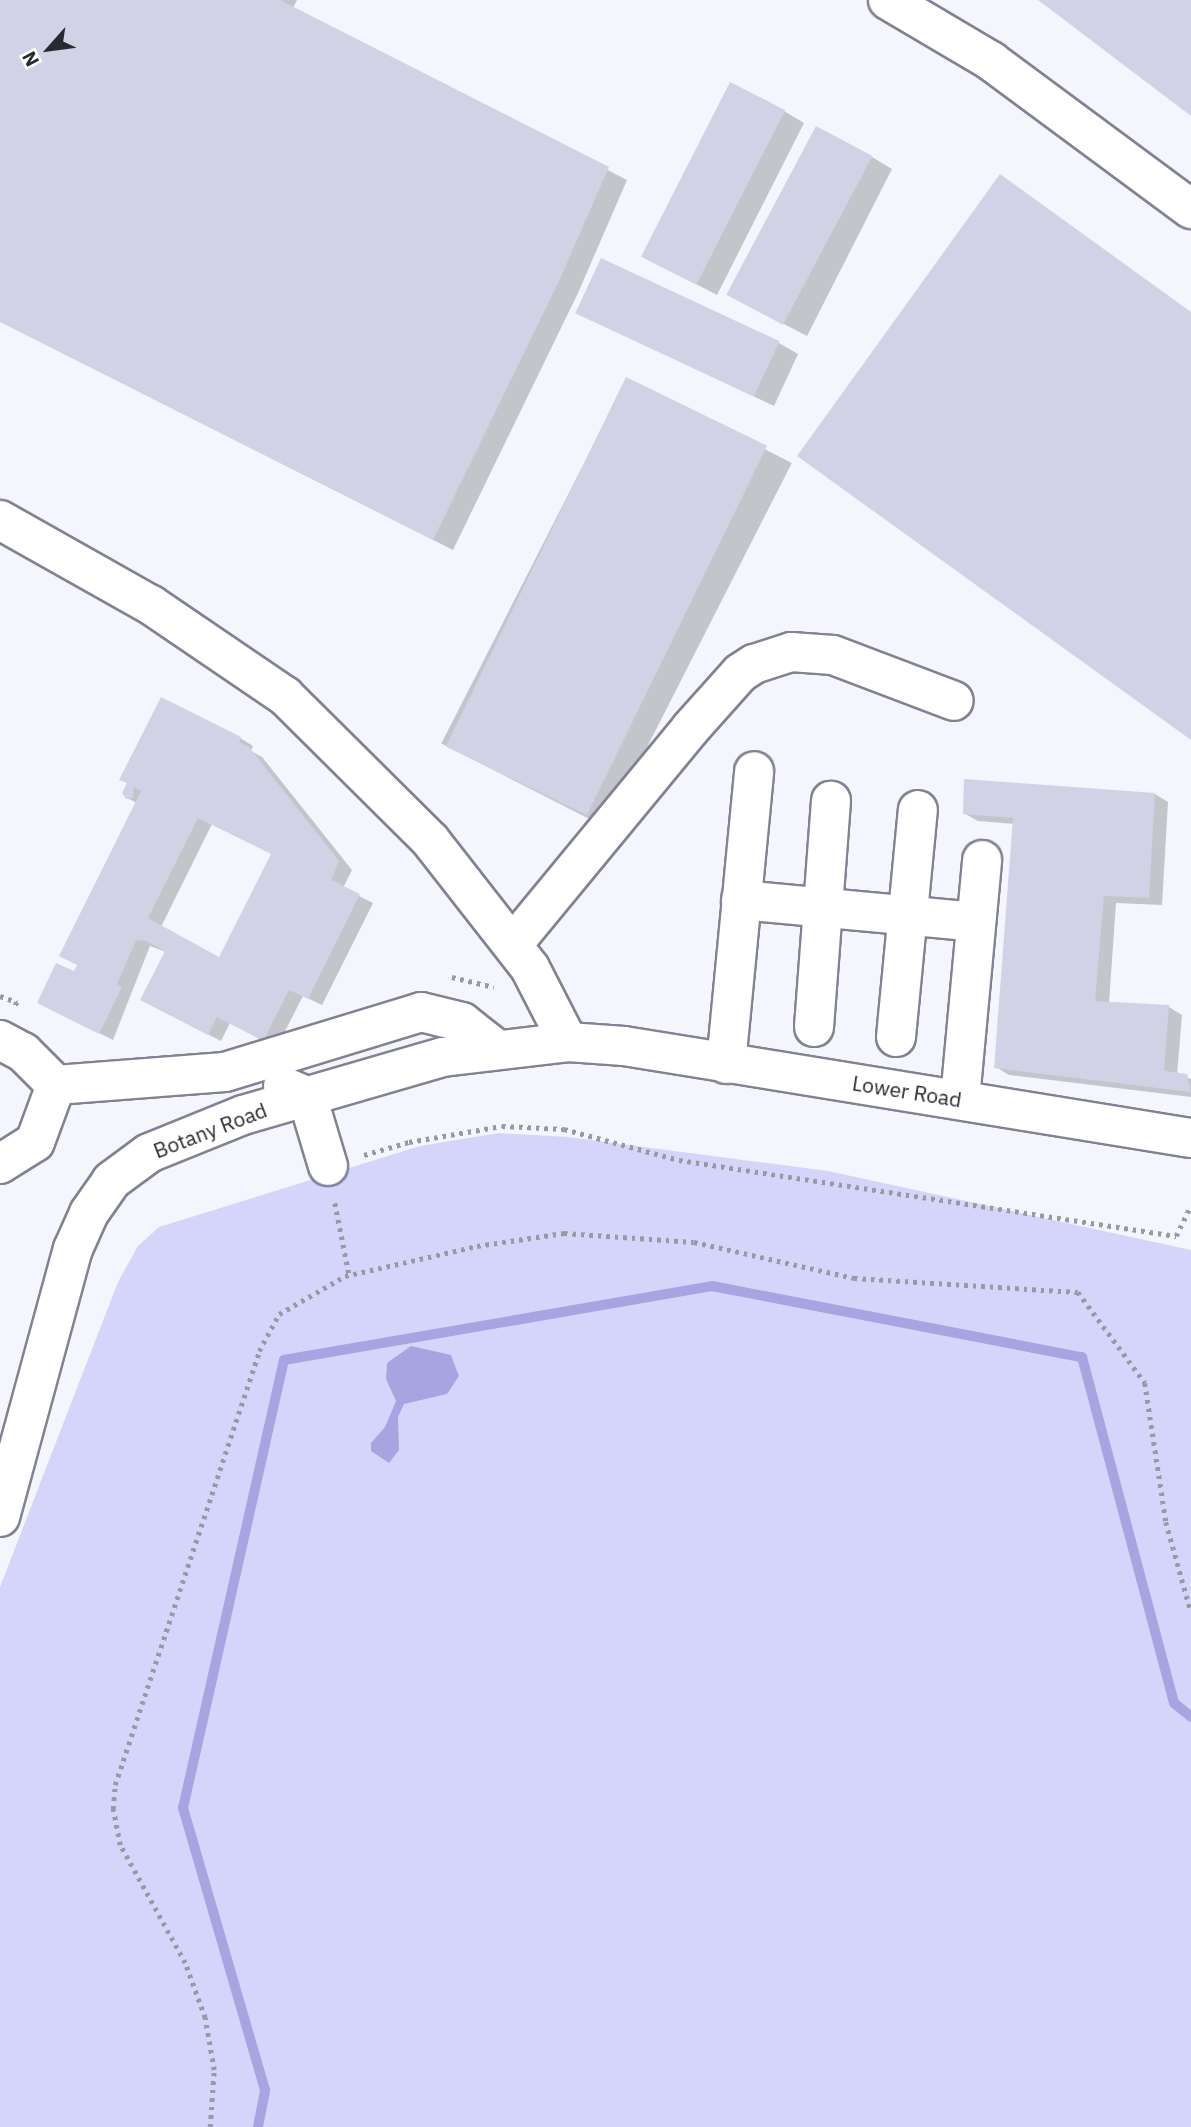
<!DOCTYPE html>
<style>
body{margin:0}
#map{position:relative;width:1191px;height:2127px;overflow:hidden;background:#f5f5fe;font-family:"IBM Plex Sans",sans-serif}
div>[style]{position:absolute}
.green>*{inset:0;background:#d5d5fb}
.water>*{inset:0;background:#a6a5e1}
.shadow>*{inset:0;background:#0003;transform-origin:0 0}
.stream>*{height:10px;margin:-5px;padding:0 5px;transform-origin:5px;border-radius:5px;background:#a6a5e1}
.building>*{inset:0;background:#d2d2e7;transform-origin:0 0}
.path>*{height:4.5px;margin-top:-2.25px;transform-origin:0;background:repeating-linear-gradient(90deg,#9999a2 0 3.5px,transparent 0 8.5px)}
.roads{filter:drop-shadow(2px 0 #828295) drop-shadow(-2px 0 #828295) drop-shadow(0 2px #828295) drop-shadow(0 -2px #828295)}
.minor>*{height:38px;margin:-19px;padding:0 19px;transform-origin:19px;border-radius:19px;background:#fff}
span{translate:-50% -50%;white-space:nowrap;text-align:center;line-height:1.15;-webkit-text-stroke:7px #fff;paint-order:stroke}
.street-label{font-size:21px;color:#292931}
.north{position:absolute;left:14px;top:14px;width:70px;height:70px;-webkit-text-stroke:5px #fff;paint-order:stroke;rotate:242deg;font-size:19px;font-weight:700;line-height:28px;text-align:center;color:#292931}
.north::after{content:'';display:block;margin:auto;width:24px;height:32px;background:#292931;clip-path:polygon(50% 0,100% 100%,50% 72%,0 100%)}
</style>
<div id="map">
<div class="green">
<i style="clip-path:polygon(499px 1133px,568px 1137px,828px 1171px,1191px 1250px,1191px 2127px,0 2127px,0 1587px,118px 1282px,138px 1246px,159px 1227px,420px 1146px)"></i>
</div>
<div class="water">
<i style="clip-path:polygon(411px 1346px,451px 1355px,459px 1376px,447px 1394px,404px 1404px,398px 1417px,399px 1450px,389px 1463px,371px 1451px,371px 1443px,385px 1427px,396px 1401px,386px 1379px,387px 1363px)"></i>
</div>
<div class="shadow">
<i style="clip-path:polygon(0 0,297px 0,293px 8px,627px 180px,578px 293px,453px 550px,0 321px)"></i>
<i style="clip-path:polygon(784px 111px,804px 123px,717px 295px,644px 257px)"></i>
<i style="clip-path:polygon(872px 157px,892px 169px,807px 336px,751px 307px)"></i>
<i style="clip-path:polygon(578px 313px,779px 343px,798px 354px,774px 406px)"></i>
<i style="left:627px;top:379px;width:185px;height:409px;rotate:27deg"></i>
<i style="clip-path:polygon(evenodd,240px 738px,253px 746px,251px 751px,262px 757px,352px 870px,343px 888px,373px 903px,322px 1005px,303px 996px,277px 1047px,230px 1023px,221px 1041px,155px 1007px,166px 952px,150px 946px,113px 1040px,52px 1010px,75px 973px,137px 803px,127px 798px,129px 783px,240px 738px,212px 824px,272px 854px,220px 960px,161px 927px,212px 824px)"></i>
<i style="clip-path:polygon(1155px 794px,1168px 802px,1162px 905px,1116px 903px,1109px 1003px,1169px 1007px,1182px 1015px,1177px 1075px,1191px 1079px,1191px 1097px,1009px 1075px,996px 1067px,1015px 824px,978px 821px,964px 813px)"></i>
</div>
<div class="stream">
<i style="left:258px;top:2127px;width:38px;rotate:-79deg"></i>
<i style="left:265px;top:2090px;width:294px;rotate:-106.2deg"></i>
<i style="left:183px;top:1808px;width:459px;rotate:-77.3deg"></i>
<i style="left:284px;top:1360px;width:434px;rotate:-9.8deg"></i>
<i style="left:712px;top:1286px;width:377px;rotate:10.9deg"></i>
<i style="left:1082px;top:1357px;width:358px;rotate:75.1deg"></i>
<i style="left:1174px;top:1703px;width:22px;rotate:39deg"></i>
</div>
<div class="building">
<i style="clip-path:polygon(0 0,280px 0,609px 167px,559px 281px,433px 540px,0 322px)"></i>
<i style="clip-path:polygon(1038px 0,1191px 0,1191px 116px)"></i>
<i style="left:730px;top:82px;width:62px;height:196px;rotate:27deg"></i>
<i style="left:816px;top:126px;width:64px;height:191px;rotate:28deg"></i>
<i style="clip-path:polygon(1000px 174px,1191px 312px,1191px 740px,797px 456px)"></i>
<i style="left:601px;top:258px;width:197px;height:61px;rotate:25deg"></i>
<i style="left:626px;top:377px;width:157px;height:411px;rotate:26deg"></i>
<i style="clip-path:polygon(evenodd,161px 697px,241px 737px,239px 742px,249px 747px,339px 861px,331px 880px,360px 894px,308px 999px,289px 990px,263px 1041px,217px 1017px,208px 1035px,140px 1000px,165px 951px,146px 941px,136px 940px,117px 984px,122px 987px,99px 1034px,37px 1003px,56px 963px,74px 971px,77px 965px,59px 956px,141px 791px,134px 787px,133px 798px,126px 799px,122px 793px,127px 783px,119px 780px,161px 697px,198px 818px,271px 854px,219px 957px,148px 918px,198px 818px)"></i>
<i style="clip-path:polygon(964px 779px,1155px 793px,1149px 898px,1104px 896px,1095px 1001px,1169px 1005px,1164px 1071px,1187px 1074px,1191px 1092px,994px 1068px,1013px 818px,963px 814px)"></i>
</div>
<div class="path">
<i style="left:452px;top:977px;width:43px;rotate:13.4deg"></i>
<i style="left:0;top:996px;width:18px;rotate:19deg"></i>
<i style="left:17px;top:1002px;width:5px;rotate:112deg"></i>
<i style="left:364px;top:1155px;width:47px;rotate:-16.1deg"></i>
<i style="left:409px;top:1142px;width:94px;rotate:-9.8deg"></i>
<i style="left:502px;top:1126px;width:62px;rotate:2.8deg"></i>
<i style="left:564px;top:1129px;width:119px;rotate:15.1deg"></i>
<i style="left:679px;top:1160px;width:503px;rotate:8.69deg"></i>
<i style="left:1176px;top:1236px;width:34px;rotate:-64deg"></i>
<i style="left:335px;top:1203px;width:72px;rotate:78.8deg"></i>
<i style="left:210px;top:2127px;width:57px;rotate:-86deg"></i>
<i style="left:214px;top:2070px;width:53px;rotate:-99.8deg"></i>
<i style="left:205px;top:2018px;width:59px;rotate:-110deg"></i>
<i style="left:185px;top:1963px;width:135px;rotate:-118.8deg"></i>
<i style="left:120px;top:1845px;width:37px;rotate:-101deg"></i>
<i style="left:113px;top:1809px;width:24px;rotate:-85deg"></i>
<i style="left:115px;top:1785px;width:457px;rotate:-71.6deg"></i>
<i style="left:259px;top:1351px;width:42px;rotate:-61.6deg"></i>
<i style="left:279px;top:1314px;width:76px;rotate:-29.9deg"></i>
<i style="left:345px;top:1276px;width:135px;rotate:-12.8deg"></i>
<i style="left:477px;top:1246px;width:88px;rotate:-8.5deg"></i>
<i style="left:564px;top:1233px;width:130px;rotate:4deg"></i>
<i style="left:694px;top:1242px;width:164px;rotate:12.7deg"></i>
<i style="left:854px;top:1278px;width:224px;rotate:3.6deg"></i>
<i style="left:1078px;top:1292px;width:113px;rotate:53.6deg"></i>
<i style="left:1145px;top:1383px;width:141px;rotate:81.4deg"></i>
<i style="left:1166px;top:1522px;width:93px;rotate:74.5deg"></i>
</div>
<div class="roads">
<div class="minor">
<i style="left:888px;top:0;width:120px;rotate:30.6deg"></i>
<i style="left:991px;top:61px;width:249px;rotate:36.5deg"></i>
<i style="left:0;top:520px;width:173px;rotate:29.4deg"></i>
<i style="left:151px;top:605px;width:162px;rotate:34.2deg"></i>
<i style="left:285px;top:696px;width:204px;rotate:44.8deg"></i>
<i style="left:430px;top:840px;width:162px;rotate:52deg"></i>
<i style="left:530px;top:968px;width:83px;rotate:62.8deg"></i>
<i style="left:741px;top:900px;width:236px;rotate:5.3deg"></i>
<i style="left:513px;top:944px;width:278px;rotate:-50.5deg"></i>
<i style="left:690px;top:729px;width:75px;rotate:-48.2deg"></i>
<i style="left:740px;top:673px;width:17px;rotate:-33deg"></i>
<i style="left:754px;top:664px;width:39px;rotate:-18deg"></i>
<i style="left:791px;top:652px;width:42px;rotate:4.1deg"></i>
<i style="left:833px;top:655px;width:129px;rotate:20.8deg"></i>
<i style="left:814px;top:1027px;width:227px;rotate:-85.7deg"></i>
<i style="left:896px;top:1037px;width:228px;rotate:-84.5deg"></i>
<i style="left:0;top:1040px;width:26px;rotate:28deg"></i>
<i style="left:23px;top:1052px;width:47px;rotate:45deg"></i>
<i style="left:56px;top:1085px;width:169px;rotate:-4.4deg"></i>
<i style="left:225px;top:1072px;width:205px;rotate:-17deg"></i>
<i style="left:421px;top:1012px;width:42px;rotate:13.7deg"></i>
<i style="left:462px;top:1022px;width:42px;rotate:38.2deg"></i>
<i style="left:726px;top:1064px;width:294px;rotate:-84.5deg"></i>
<i style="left:283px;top:1086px;width:26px;rotate:23deg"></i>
<i style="left:307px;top:1096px;width:73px;rotate:73.3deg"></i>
<i style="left:960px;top:1099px;width:240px;rotate:-84.7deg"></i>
<i style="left:0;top:1164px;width:41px;rotate:-32.2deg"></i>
<i style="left:35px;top:1142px;width:61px;rotate:-69.8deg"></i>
<i style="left:0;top:1517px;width:278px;rotate:-74.8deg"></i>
<i style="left:73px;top:1249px;width:39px;rotate:-66deg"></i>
<i style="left:89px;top:1213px;width:39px;rotate:-55deg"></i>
<i style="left:111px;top:1181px;width:47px;rotate:-36.4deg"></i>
<i style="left:149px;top:1153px;width:101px;rotate:-22deg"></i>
<i style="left:243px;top:1115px;width:208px;rotate:-16.2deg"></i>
<i style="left:443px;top:1057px;width:126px;rotate:-6.8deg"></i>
<i style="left:568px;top:1042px;width:56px;rotate:4.1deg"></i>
<i style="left:624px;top:1046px;width:574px;rotate:9.22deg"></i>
</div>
</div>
<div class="street-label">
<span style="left:907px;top:1091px;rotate:9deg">Lower Road</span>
<span style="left:210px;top:1130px;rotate:-21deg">Botany Road</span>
</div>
<div class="north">N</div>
</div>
